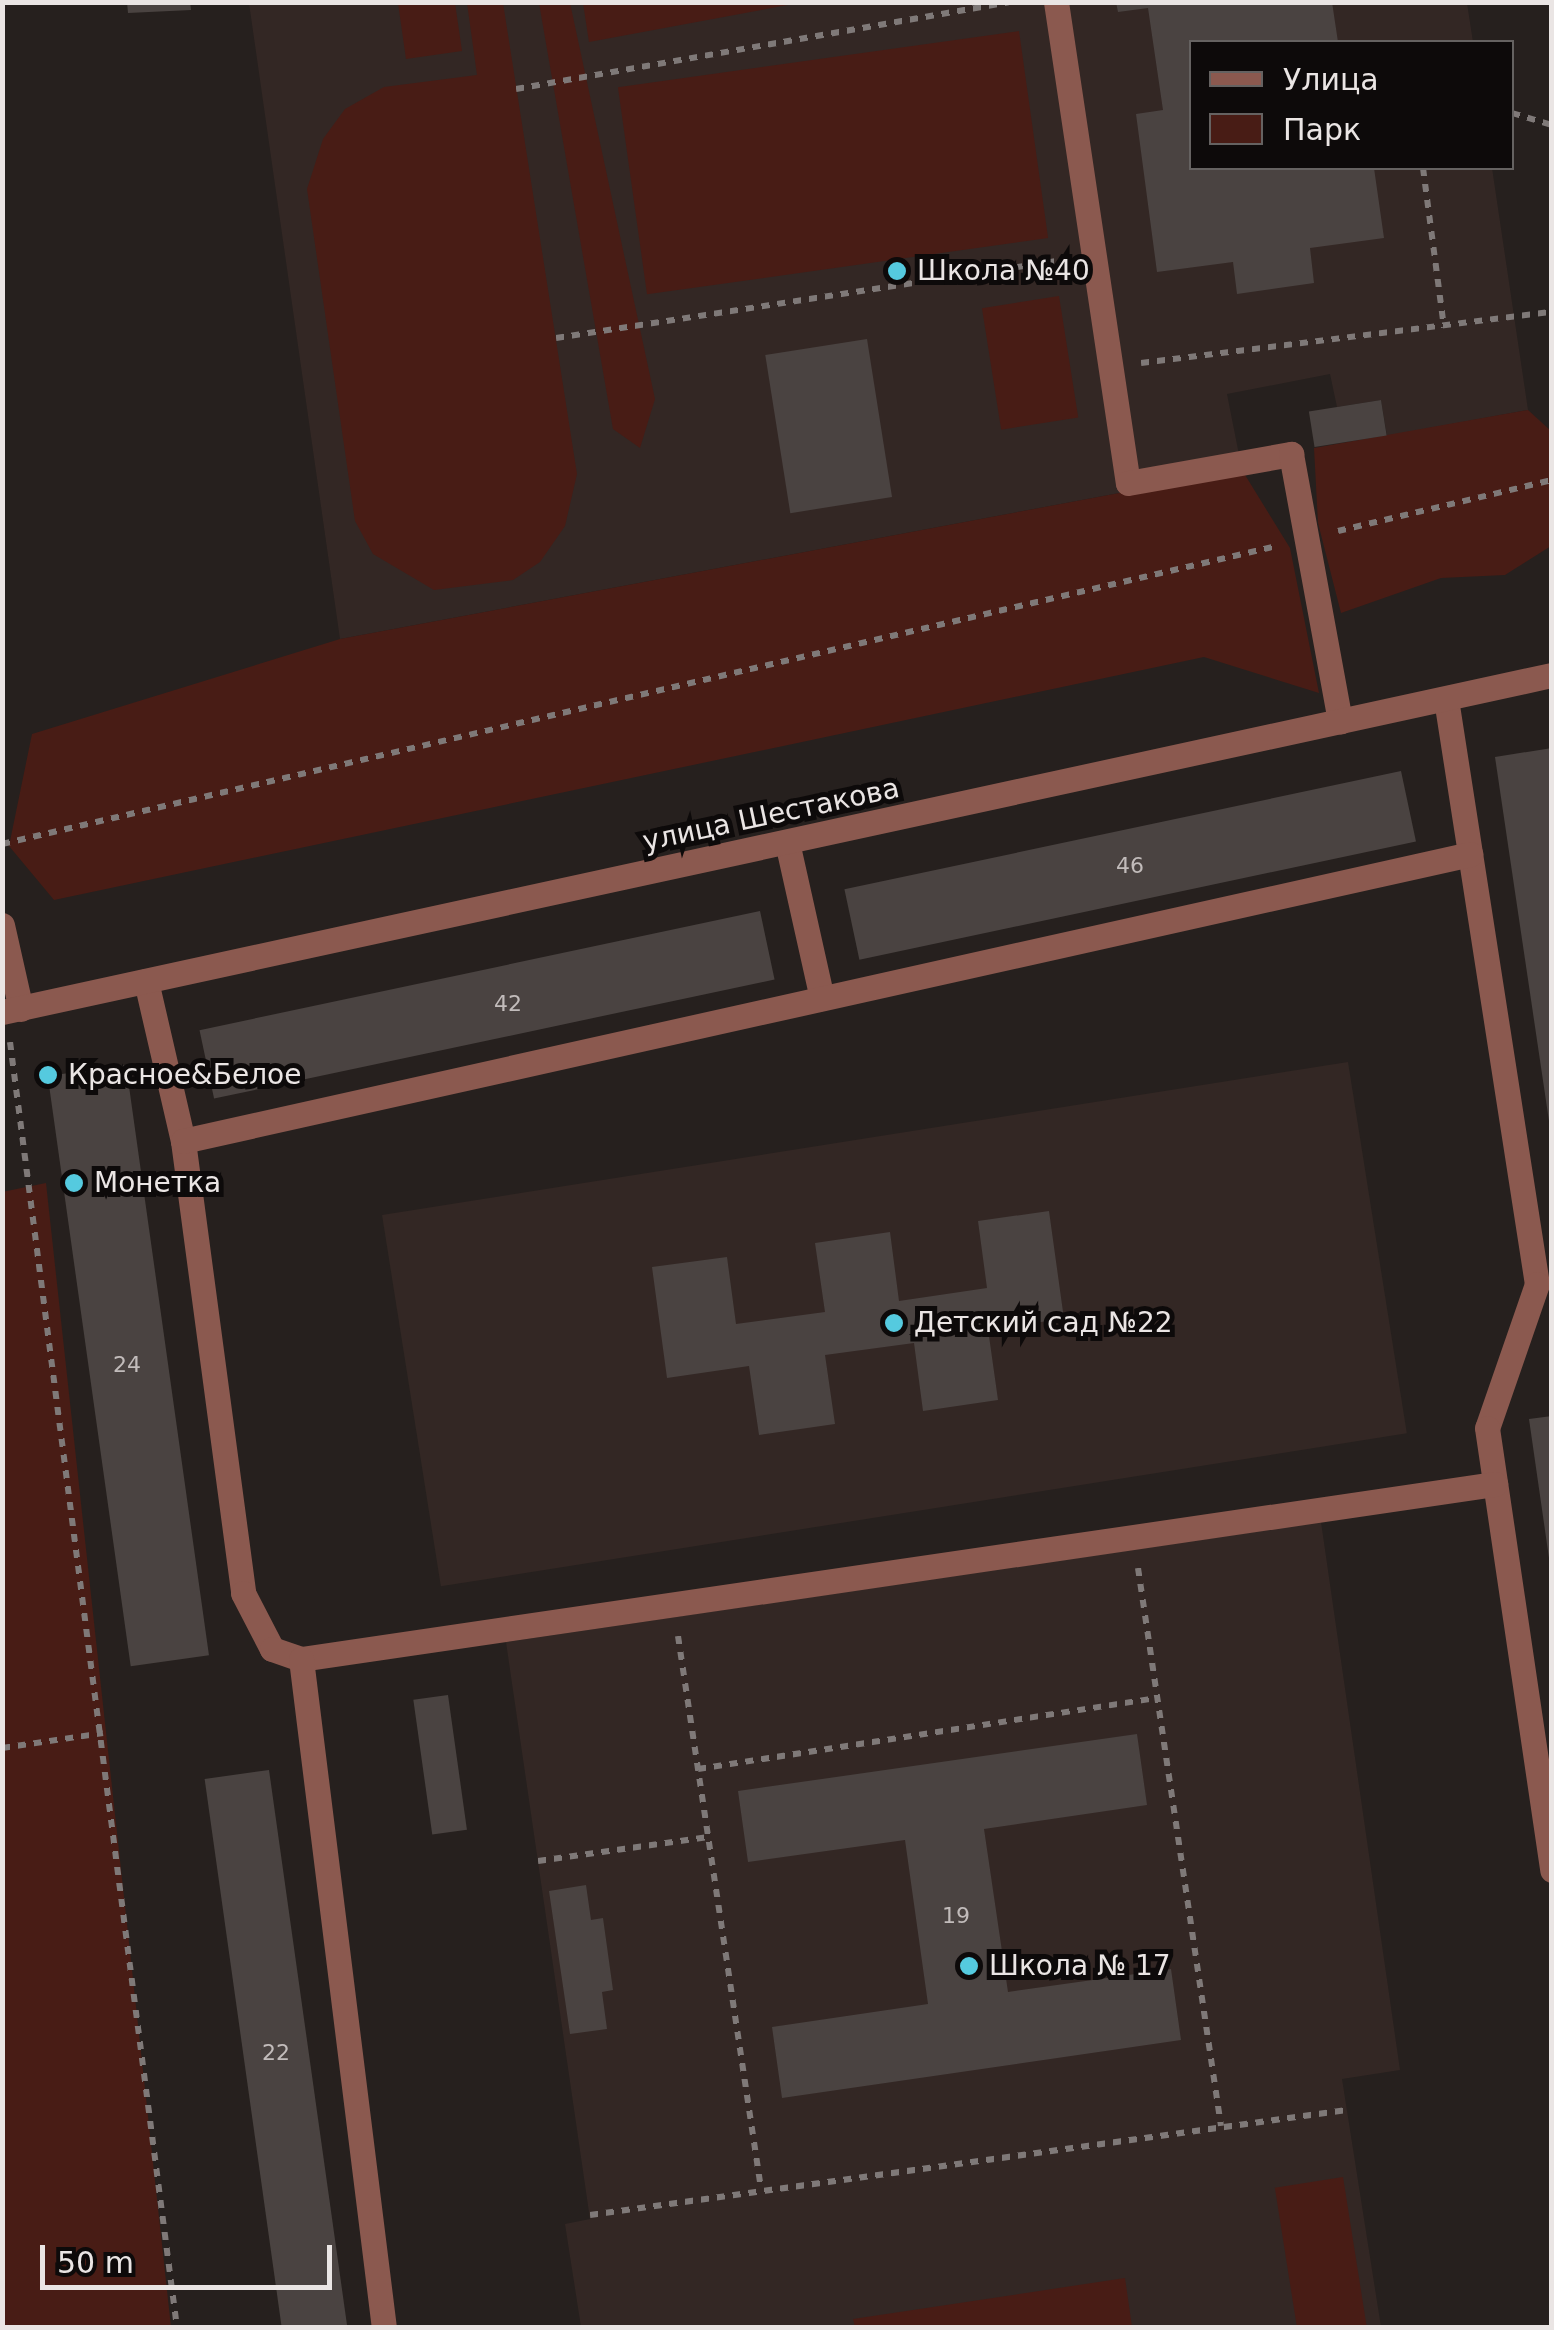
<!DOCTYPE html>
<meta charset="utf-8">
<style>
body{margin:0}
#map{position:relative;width:1554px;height:2330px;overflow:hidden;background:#26201e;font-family:"DejaVu Sans",sans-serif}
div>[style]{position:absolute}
.built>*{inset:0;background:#332724;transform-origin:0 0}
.green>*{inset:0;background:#481c15;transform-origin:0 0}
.building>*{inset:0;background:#4a4341;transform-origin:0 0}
.path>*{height:6px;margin-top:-3px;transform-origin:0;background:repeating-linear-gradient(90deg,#7f7978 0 8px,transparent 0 16px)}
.minor>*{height:25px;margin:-12.5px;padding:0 12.5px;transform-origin:12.5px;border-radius:12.5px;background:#8b594f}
.dots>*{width:28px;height:28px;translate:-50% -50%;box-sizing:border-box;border:5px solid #0d0a0a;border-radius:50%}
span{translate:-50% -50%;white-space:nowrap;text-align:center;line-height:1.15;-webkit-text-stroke:10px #0d0a0a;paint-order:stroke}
.number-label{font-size:22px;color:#c2bcbb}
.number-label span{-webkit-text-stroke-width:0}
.poi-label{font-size:28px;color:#eae5e4}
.left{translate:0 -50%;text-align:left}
.street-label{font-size:28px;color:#eae5e4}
.frame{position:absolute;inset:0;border:5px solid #eae5e4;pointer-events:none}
.legend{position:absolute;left:1189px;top:40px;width:325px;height:130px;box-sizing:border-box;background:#0d0a0a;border:2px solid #656261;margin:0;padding:12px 18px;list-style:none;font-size:30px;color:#eae5e4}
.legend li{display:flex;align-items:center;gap:20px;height:50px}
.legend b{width:50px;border:2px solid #656261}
.scale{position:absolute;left:40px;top:2245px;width:292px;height:45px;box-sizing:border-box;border:5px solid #eae5e4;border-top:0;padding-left:12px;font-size:30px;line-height:35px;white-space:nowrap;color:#eae5e4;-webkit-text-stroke:8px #0d0a0a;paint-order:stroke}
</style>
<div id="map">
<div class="built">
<i style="clip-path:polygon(249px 3px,1467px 3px,1473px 42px,1192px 42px,1192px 168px,1492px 168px,1528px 410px,1387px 436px,1381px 400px,1337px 407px,1330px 374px,1227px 394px,1242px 470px,340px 639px)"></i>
<i style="left:1348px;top:1062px;width:376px;height:978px;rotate:81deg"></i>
<i style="clip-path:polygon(1321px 1522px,1400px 2070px,1342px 2079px,1381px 2327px,581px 2327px,565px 2224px,590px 2219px,506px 1642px)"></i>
</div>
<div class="green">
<i style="clip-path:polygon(804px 2px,589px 42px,583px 3px,583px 2px)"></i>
<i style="clip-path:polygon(398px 3px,455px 3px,462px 51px,406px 59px)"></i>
<i style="clip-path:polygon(467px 3px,503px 3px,577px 474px,565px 526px,540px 562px,513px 580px,434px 590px,373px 554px,355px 521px,307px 189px,323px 139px,345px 109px,384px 87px,477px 75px)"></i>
<i style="clip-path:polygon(539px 3px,570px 3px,655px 399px,640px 448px,613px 429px)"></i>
<i style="left:1019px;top:31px;width:209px;height:405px;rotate:82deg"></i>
<i style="left:1059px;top:296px;width:123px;height:78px;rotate:81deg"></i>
<i style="clip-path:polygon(1528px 410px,1551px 431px,1551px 546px,1505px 575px,1441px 578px,1341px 613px,1318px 523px,1314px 448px)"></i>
<i style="clip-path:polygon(1242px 470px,1290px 548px,1319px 693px,1204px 657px,54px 900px,9px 846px,32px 734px,340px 639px)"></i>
<i style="clip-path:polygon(46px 1183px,171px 2327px,3px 2327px,2px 1192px)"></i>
<i style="left:1343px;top:2177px;width:152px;height:69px;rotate:81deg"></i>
<i style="clip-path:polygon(1125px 2278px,1132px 2327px,855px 2327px,853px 2319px)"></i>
</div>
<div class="building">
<i style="clip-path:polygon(127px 2px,190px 2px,191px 10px,128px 13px)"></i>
<i style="clip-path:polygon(1116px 2px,1332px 2px,1338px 42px,1192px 42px,1192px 168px,1374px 168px,1384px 238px,1310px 248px,1314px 283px,1237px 294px,1233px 262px,1157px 272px,1136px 114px,1163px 110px,1148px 8px,1118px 12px)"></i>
<i style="left:867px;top:339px;width:160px;height:103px;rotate:81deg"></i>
<i style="left:1381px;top:400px;width:36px;height:73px;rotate:81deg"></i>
<i style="clip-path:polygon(1552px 748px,1552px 1121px,1549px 1121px,1495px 757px)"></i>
<i style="left:1401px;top:771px;width:72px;height:569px;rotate:78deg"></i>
<i style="left:760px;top:911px;width:70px;height:573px;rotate:78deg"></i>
<i style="left:126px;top:1065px;width:596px;height:79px;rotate:82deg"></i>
<i style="clip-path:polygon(1049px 1211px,1064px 1319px,988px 1329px,998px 1400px,923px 1411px,914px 1343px,825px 1355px,835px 1424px,759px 1435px,749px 1366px,667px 1378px,652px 1267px,727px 1257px,736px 1324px,825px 1312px,815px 1243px,890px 1232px,899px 1301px,987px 1288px,978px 1221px)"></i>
<i style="clip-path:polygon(1552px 1416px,1552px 1558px,1549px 1558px,1529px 1419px)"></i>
<i style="left:448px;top:1695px;width:136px;height:35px;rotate:82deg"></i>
<i style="clip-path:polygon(1137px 1734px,1147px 1805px,984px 1829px,1008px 1992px,1171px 1969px,1181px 2040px,782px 2098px,772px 2027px,928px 2004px,905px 1840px,748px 1862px,738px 1791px)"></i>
<i style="left:269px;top:1770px;width:563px;height:65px;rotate:82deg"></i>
<i style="clip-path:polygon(586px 1885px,591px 1920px,603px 1918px,613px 1990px,602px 1992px,607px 2029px,570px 2034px,549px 1891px)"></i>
</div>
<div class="path">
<i style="left:516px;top:89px;width:500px;rotate:-10deg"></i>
<i style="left:1512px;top:113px;width:42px;rotate:16.7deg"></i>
<i style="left:1423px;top:168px;width:161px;rotate:82.5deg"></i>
<i style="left:556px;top:338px;width:513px;rotate:-8.75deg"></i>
<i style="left:1141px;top:363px;width:414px;rotate:-7.1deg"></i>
<i style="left:1338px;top:531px;width:220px;rotate:-13.4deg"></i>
<i style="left:2px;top:844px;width:1309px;rotate:-13.16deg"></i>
<i style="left:10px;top:1042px;width:1297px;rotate:82.6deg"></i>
<i style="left:1138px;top:1568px;width:564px;rotate:81.54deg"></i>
<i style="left:678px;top:1636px;width:559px;rotate:81.46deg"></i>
<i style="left:2px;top:1748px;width:102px;rotate:-8.4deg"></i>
<i style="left:698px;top:1769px;width:465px;rotate:-8.8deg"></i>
<i style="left:538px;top:1861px;width:172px;rotate:-8deg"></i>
<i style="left:590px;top:2215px;width:764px;rotate:-7.9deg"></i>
</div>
<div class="minor">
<i style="left:1056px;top:2px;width:486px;rotate:81.5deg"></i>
<i style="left:1128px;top:483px;width:166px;rotate:-10.1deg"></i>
<i style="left:1291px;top:454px;width:272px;rotate:79.6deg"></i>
<i style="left:1446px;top:699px;width:592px;rotate:81.16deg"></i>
<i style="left:1537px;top:1284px;width:152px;rotate:109.1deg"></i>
<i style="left:1487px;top:1428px;width:447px;rotate:81.6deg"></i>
<i style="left:787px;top:842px;width:160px;rotate:77.4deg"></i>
<i style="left:2px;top:925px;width:86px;rotate:77.3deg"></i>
<i style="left:146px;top:981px;width:164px;rotate:77deg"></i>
<i style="left:183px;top:1141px;width:456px;rotate:82.4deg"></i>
<i style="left:243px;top:1593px;width:63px;rotate:62.6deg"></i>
<i style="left:272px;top:1649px;width:31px;rotate:19deg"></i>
<i style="left:301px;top:1659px;width:1207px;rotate:-8.34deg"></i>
<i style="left:2px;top:1012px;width:1586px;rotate:-12.27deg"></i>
<i style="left:183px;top:1141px;width:1319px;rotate:-12.57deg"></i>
<i style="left:301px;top:1659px;width:674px;rotate:82.93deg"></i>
</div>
<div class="dots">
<i style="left:897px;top:271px;background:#55cadf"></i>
<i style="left:48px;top:1075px;background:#55cadf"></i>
<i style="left:74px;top:1183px;background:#55cadf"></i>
<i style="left:894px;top:1323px;background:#55cadf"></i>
<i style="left:969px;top:1966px;background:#55cadf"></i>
</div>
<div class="number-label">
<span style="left:1130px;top:866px">46</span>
<span style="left:508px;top:1004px">42</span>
<span style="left:127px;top:1365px">24</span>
<span style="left:956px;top:1916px">19</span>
<span style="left:276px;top:2053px">22</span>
</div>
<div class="poi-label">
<span class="left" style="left:917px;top:271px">Школа №40</span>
<span class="left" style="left:68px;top:1075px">Красное&amp;Белое</span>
<span class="left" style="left:94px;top:1183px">Монетка</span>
<span class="left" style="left:914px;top:1323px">Детский сад №22</span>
<span class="left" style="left:989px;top:1966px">Школа № 17</span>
</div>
<div class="street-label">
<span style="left:771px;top:815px;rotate:-12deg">улица Шестакова</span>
</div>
<div class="frame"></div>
<ul class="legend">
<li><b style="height:12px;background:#8b594f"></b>Улица</li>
<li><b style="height:28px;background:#481c15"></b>Парк</li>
</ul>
<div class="scale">50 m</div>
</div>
